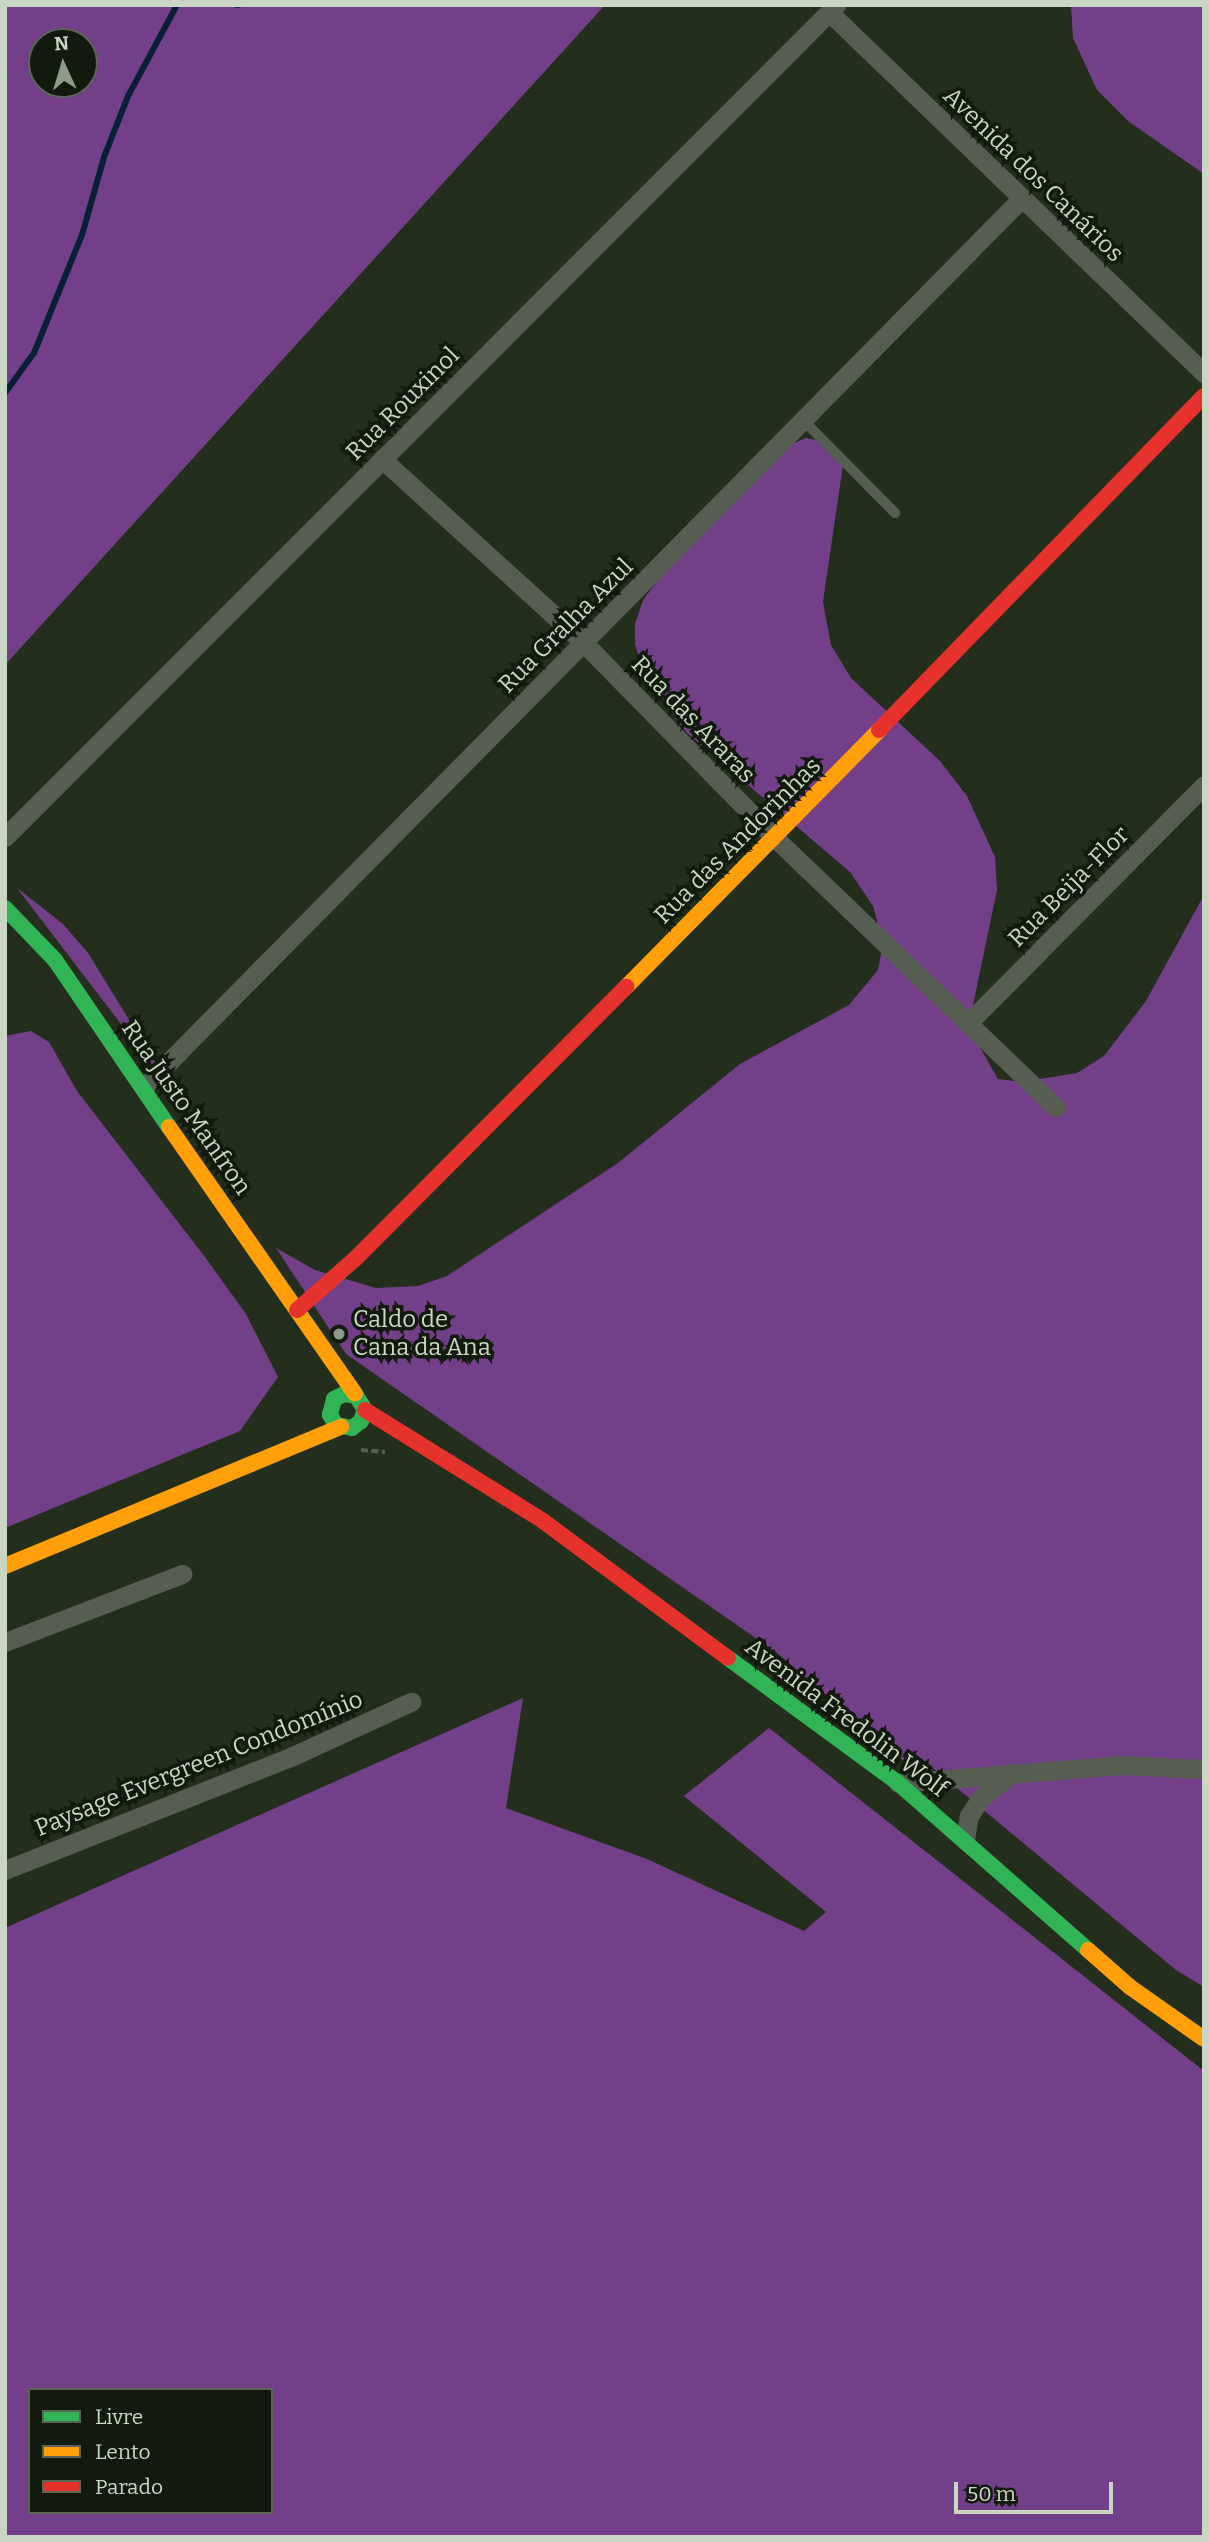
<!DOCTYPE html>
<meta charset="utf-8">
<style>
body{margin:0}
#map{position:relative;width:1209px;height:2542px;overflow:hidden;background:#232e1c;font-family:Bitter,serif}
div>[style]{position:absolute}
.forest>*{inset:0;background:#743f89}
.stream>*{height:6px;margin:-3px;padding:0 3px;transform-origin:3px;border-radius:3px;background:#0a1f35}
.path>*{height:3.5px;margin-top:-1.75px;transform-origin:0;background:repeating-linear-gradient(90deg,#575e53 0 7px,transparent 0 10.5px)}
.lane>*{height:10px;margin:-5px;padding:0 5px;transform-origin:5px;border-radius:5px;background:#565e52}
.street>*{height:19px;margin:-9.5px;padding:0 9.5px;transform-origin:9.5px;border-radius:9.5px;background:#565e52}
.fast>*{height:16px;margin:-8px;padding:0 8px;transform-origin:8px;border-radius:8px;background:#30b455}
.slow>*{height:16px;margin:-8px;padding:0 8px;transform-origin:8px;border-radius:8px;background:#ff9f0a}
.jam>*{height:16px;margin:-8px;padding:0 8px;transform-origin:8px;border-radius:8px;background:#e5322d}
.dots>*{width:19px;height:19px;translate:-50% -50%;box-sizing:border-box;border:4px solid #111a0c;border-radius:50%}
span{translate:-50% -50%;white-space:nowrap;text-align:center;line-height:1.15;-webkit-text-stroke:7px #111a0c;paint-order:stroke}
.street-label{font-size:24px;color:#c9d6c3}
.poi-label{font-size:24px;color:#c9d6c3}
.left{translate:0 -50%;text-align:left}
.frame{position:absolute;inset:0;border:7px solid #c9d6c3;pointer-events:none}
.legend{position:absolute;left:28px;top:2388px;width:245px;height:126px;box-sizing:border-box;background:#111a0c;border:2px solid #5b6555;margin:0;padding:9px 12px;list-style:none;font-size:21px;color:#c9d6c3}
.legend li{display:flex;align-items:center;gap:14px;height:35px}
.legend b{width:35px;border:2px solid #5b6555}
.north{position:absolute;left:28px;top:28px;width:70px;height:70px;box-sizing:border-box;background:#111a0c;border:2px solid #5b6555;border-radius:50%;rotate:356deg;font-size:19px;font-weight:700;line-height:28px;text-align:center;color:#c9d6c3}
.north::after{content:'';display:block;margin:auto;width:24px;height:32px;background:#8f9b89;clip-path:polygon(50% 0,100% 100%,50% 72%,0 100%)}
.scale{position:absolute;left:954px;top:2482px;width:159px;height:32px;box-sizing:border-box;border:4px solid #c9d6c3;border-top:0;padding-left:9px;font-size:21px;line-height:24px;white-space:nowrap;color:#c9d6c3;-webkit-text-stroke:5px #111a0c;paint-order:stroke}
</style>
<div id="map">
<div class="forest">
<i style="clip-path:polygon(evenodd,5px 5px,605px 5px,5px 665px,5px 5px,84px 42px,84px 84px,42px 84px,42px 42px,84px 42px)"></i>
<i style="clip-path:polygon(1071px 5px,1204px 5px,1204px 174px,1128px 121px,1097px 90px,1073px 38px)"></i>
<i style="clip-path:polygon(806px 438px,832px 443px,843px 465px,823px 602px,831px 645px,851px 678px,940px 761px,967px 796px,995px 857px,997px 890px,972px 1010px,977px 1042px,998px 1079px,1021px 1082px,1077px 1073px,1104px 1056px,1146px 1001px,1204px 895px,1204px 1987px,1176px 1970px,928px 1764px,903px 1760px,776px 1652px,346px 1354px,276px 1248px,315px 1270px,376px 1288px,418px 1286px,447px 1276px,618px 1163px,740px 1064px,849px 1005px,878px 970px,883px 943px,873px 906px,850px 872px,686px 732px,646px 677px,635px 645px,635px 624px,643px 600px,665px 571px,778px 450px)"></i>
<i style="clip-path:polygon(17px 888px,63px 924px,88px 953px,176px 1096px)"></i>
<i style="clip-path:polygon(31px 1031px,49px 1042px,77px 1091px,205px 1257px,246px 1314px,278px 1377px,240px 1431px,5px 1528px,5px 1036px)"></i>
<i style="clip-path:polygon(evenodd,523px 1698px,506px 1808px,647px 1859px,804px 1931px,826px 1912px,684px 1796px,769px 1728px,1204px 2071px,1204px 2537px,5px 2537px,5px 1928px,523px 1698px,30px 2390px,271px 2390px,271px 2512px,30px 2512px,30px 2390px)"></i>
</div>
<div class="stream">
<i style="left:237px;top:5px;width:1px"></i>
<i style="left:5px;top:393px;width:49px;rotate:-54.1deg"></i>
<i style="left:34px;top:353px;width:127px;rotate:-67.9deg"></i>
<i style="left:82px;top:235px;width:81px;rotate:-74.2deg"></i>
<i style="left:104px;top:157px;width:66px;rotate:-68.5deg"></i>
<i style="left:128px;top:96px;width:103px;rotate:-61.7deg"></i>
</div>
<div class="path">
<i style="left:361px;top:1450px;width:24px;rotate:5deg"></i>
</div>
<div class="lane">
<i style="left:803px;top:420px;width:131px;rotate:45.3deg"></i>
</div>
<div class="street">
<i style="left:829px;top:12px;width:521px;rotate:43.91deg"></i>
<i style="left:382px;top:459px;width:273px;rotate:42.3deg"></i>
<i style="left:584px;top:643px;width:273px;rotate:45.6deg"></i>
<i style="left:775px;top:838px;width:389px;rotate:43.8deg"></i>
<i style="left:5px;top:837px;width:1176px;rotate:-45.03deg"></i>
<i style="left:968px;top:1023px;width:335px;rotate:-45.2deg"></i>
<i style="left:145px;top:1086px;width:1247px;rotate:-45.36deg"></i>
<i style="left:5px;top:1642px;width:190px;rotate:-21deg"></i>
<i style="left:898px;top:1783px;width:223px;rotate:-4.6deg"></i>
<i style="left:1120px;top:1765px;width:84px;rotate:2.7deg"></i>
<i style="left:965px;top:1840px;width:24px;rotate:-81deg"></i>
<i style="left:969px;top:1816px;width:20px;rotate:-57deg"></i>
<i style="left:980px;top:1799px;width:41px;rotate:-39.1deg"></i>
<i style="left:5px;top:1870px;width:312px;rotate:-21.6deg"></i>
<i style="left:295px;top:1755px;width:128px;rotate:-24.6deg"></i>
</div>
<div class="fast">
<i style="left:5px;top:908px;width:72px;rotate:46.1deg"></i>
<i style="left:55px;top:960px;width:202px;rotate:55.7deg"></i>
<i style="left:355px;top:1394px;width:19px;rotate:58deg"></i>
<i style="left:365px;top:1410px;width:12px;rotate:110deg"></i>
<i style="left:361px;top:1421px;width:11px;rotate:142deg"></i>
<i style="left:352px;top:1428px;width:16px;rotate:-169deg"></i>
<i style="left:336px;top:1425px;width:12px;rotate:-121deg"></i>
<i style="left:330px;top:1415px;width:16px;rotate:-76deg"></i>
<i style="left:334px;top:1399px;width:11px;rotate:-27deg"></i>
<i style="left:344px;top:1394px;width:12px;rotate:9deg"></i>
<i style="left:728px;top:1658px;width:211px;rotate:36.3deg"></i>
<i style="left:898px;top:1783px;width:253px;rotate:41.3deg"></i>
</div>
<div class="slow">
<i style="left:626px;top:987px;width:361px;rotate:-45.4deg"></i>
<i style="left:169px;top:1127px;width:325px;rotate:55.1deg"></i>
<i style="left:5px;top:1566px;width:364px;rotate:-22.5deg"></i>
<i style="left:1088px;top:1950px;width:56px;rotate:41.4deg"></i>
<i style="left:1130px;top:1987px;width:90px;rotate:35.1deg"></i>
</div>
<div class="jam">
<i style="left:879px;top:730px;width:466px;rotate:-45.8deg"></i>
<i style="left:297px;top:1310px;width:79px;rotate:-41.4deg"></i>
<i style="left:356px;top:1258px;width:383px;rotate:-45.1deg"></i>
<i style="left:365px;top:1410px;width:210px;rotate:31.9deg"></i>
<i style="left:543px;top:1521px;width:230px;rotate:36.5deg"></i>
</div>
<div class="dots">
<i style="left:339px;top:1334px;background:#8f9b89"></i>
</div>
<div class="street-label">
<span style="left:1033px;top:175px;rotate:44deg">Avenida dos Canários</span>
<span style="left:403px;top:404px;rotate:-45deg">Rua Rouxinol</span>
<span style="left:566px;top:626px;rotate:-45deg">Rua Gralha Azul</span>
<span style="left:693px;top:720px;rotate:46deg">Rua das Araras</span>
<span style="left:738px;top:841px;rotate:-45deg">Rua das Andorinhas</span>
<span style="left:1069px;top:887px;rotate:-45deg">Rua Beija-Flor</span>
<span style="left:186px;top:1108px;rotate:55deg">Rua Justo Manfron</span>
<span style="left:846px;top:1718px;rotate:37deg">Avenida Fredolin Wolf</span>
<span style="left:199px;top:1764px;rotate:-22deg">Paysage Evergreen Condomínio</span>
</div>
<div class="poi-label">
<span class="left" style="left:353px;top:1334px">Caldo de<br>Cana da Ana</span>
</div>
<div class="frame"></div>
<ul class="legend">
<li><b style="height:9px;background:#30b455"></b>Livre</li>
<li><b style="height:9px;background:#ff9f0a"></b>Lento</li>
<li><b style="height:9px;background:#e5322d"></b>Parado</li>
</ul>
<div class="north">N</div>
<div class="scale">50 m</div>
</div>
